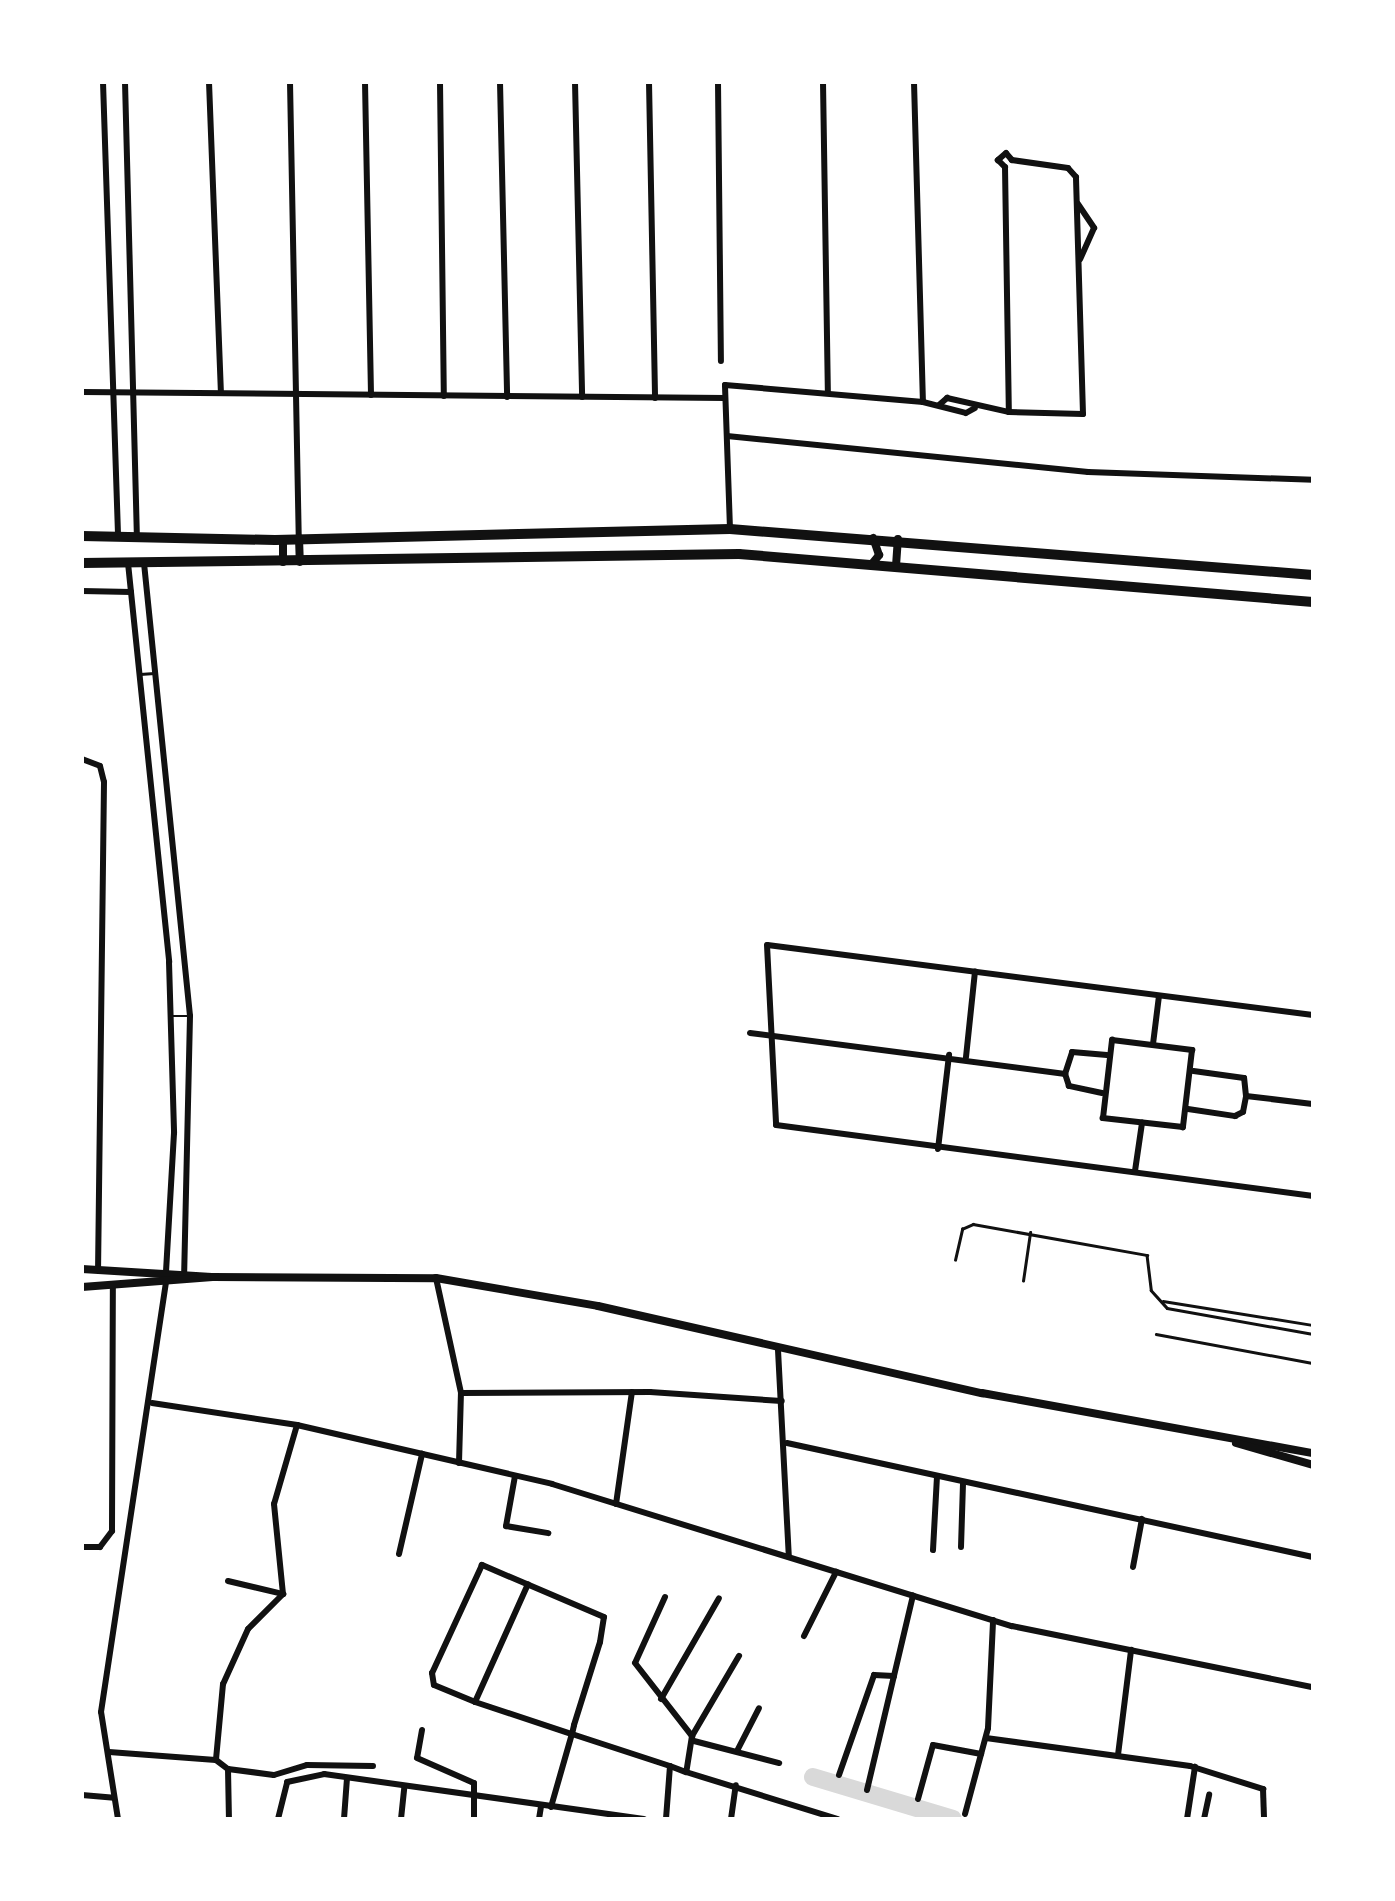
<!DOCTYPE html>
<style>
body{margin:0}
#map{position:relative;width:1395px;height:1901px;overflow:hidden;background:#fff;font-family:"Exo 2",sans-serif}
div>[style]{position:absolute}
.river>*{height:18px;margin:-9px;padding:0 9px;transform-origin:9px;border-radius:9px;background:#d9d9d9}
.service>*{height:2.5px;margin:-1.25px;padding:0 1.25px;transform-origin:1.25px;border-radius:1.25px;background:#111}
.minor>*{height:6px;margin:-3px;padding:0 3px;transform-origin:3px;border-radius:3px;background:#111}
.secondary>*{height:8px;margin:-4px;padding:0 4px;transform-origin:4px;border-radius:4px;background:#111}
.primary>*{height:10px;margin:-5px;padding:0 5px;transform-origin:5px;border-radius:5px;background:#111}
span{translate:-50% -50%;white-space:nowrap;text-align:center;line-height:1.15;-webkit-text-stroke:7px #fff;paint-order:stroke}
.frame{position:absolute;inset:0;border:84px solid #fff;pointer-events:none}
</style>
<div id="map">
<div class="river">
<i style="left:813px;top:1777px;width:146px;rotate:16.7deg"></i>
</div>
<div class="service">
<i style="left:140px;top:674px;width:14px;rotate:-4deg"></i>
<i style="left:172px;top:1016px;width:18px"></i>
<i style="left:955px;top:1260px;width:32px;rotate:-77deg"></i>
<i style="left:962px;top:1229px;width:12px;rotate:-24deg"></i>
<i style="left:973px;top:1224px;width:177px;rotate:10.1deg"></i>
<i style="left:1147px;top:1255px;width:35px;rotate:83deg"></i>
<i style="left:1151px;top:1290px;width:24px;rotate:48deg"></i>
<i style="left:1167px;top:1308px;width:148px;rotate:10.1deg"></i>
<i style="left:1023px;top:1281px;width:49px;rotate:-81.7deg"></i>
<i style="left:1163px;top:1301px;width:152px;rotate:9.1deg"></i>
<i style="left:1156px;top:1334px;width:160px;rotate:10.5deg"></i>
</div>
<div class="minor">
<i style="left:103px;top:82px;width:454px;rotate:88.1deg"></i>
<i style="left:125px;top:82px;width:454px;rotate:88.5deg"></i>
<i style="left:209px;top:82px;width:311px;rotate:87.8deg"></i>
<i style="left:290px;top:82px;width:456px;rotate:88.9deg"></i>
<i style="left:365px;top:82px;width:313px;rotate:88.9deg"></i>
<i style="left:440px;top:82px;width:314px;rotate:89.3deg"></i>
<i style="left:500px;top:82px;width:315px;rotate:88.7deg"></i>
<i style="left:575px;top:82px;width:315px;rotate:88.7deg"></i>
<i style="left:649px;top:82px;width:316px;rotate:88.9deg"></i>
<i style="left:718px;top:82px;width:279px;rotate:89.4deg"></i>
<i style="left:823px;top:82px;width:309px;rotate:89.1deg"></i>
<i style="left:914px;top:82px;width:320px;rotate:88.4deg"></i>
<i style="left:1078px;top:204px;width:29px;rotate:56deg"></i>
<i style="left:1094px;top:228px;width:34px;rotate:114deg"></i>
<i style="left:82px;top:392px;width:643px;rotate:0.53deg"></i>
<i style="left:939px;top:405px;width:11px;rotate:-41deg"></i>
<i style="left:947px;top:398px;width:64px;rotate:12.7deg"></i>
<i style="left:1009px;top:412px;width:74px;rotate:1.5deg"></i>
<i style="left:1083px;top:414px;width:237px;rotate:-91.7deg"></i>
<i style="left:1076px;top:177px;width:12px;rotate:-132deg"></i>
<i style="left:1068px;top:168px;width:57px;rotate:-171.9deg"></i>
<i style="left:1012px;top:160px;width:9px;rotate:-131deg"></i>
<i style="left:1006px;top:153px;width:11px;rotate:139deg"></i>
<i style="left:998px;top:160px;width:10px;rotate:45deg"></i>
<i style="left:1005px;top:167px;width:245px;rotate:89.1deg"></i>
<i style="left:727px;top:436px;width:363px;rotate:5.7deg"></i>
<i style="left:1088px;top:472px;width:225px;rotate:2deg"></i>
<i style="left:730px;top:529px;width:144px;rotate:-92deg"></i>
<i style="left:725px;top:385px;width:199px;rotate:4.9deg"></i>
<i style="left:923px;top:402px;width:44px;rotate:14.3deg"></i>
<i style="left:966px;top:413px;width:10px;rotate:-29deg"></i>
<i style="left:128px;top:563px;width:401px;rotate:84.1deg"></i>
<i style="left:169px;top:962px;width:171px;rotate:88.3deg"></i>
<i style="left:174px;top:1133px;width:139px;rotate:93.3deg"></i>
<i style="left:144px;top:563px;width:455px;rotate:84.2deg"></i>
<i style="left:190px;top:1016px;width:256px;rotate:91.3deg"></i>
<i style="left:82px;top:591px;width:49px;rotate:1.2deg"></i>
<i style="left:82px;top:759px;width:19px;rotate:21deg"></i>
<i style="left:100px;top:766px;width:16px;rotate:76deg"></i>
<i style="left:104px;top:782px;width:487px;rotate:90.7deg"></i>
<i style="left:1313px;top:1015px;width:550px;rotate:-172.69deg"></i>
<i style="left:767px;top:945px;width:180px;rotate:87.1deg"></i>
<i style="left:776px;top:1125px;width:542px;rotate:7.53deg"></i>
<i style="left:750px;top:1033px;width:318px;rotate:7.4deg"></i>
<i style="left:1112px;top:1040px;width:81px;rotate:7.1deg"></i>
<i style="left:1192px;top:1050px;width:78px;rotate:96.7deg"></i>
<i style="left:1183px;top:1127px;width:81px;rotate:-173.6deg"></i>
<i style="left:1103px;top:1118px;width:79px;rotate:-83.4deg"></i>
<i style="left:1153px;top:1044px;width:48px;rotate:-82.9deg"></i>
<i style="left:966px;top:1057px;width:86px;rotate:-84deg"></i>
<i style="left:1102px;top:1093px;width:34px;rotate:-168deg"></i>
<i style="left:1069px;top:1086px;width:13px;rotate:-108deg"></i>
<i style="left:1065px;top:1074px;width:23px;rotate:-72deg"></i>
<i style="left:1072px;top:1052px;width:35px;rotate:5deg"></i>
<i style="left:1246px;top:1096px;width:67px;rotate:6.8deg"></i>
<i style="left:1188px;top:1109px;width:48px;rotate:8.5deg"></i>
<i style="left:1235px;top:1116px;width:9px;rotate:-27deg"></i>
<i style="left:1243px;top:1112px;width:16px;rotate:-79deg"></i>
<i style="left:1246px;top:1096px;width:18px;rotate:-96deg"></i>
<i style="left:1244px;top:1078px;width:51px;rotate:-172.2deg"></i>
<i style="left:938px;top:1149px;width:95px;rotate:-83.3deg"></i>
<i style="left:1135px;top:1171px;width:49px;rotate:-81.7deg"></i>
<i style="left:436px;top:1278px;width:118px;rotate:77.7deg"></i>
<i style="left:778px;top:1350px;width:207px;rotate:87deg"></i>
<i style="left:152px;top:1403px;width:147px;rotate:8.6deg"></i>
<i style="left:297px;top:1425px;width:262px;rotate:13deg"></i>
<i style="left:552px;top:1484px;width:481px;rotate:17.2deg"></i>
<i style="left:1012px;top:1626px;width:307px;rotate:11.5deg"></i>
<i style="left:297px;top:1425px;width:82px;rotate:106.2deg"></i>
<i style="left:274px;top:1504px;width:90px;rotate:84.3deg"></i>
<i style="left:283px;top:1594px;width:49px;rotate:135deg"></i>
<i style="left:248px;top:1629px;width:60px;rotate:114.4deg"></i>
<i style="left:223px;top:1684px;width:76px;rotate:95.3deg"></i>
<i style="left:216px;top:1760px;width:15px;rotate:37deg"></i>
<i style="left:228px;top:1769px;width:46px;rotate:7.4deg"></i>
<i style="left:274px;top:1775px;width:34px;rotate:-17deg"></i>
<i style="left:307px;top:1765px;width:66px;rotate:0.9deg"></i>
<i style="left:787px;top:1443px;width:538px;rotate:12.23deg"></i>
<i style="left:459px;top:1463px;width:70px;rotate:-88.4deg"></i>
<i style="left:461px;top:1393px;width:189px;rotate:-0.3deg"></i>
<i style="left:650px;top:1392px;width:132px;rotate:3.9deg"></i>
<i style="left:515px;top:1476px;width:51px;rotate:100.2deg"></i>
<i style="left:506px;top:1526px;width:43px;rotate:9.5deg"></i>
<i style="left:616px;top:1504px;width:113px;rotate:-81.9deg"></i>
<i style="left:82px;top:1547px;width:18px"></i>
<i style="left:100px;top:1547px;width:20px;rotate:-53deg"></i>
<i style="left:112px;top:1531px;width:244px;rotate:-89.8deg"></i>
<i style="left:961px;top:1547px;width:65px;rotate:-88.2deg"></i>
<i style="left:933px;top:1550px;width:73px;rotate:-86.9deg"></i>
<i style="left:399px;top:1554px;width:103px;rotate:-77deg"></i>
<i style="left:1133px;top:1567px;width:49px;rotate:-79.4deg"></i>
<i style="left:228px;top:1581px;width:57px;rotate:13.3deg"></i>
<i style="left:665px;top:1597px;width:72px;rotate:114.4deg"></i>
<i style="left:635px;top:1663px;width:93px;rotate:52deg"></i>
<i style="left:692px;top:1736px;width:36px;rotate:99deg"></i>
<i style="left:804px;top:1636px;width:72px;rotate:-63.4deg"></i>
<i style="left:661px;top:1699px;width:116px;rotate:-60.1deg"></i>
<i style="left:475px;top:1702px;width:129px;rotate:-65.8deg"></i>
<i style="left:422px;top:1730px;width:28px;rotate:100deg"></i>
<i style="left:417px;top:1758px;width:62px;rotate:23.7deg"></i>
<i style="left:474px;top:1783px;width:36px;rotate:90deg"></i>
<i style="left:692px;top:1736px;width:93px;rotate:-59.6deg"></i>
<i style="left:986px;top:1738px;width:206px;rotate:7.8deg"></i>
<i style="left:1190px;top:1766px;width:77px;rotate:17.5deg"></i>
<i style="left:1263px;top:1789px;width:30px;rotate:88deg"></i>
<i style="left:694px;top:1741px;width:88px;rotate:14.5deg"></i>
<i style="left:737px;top:1751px;width:48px;rotate:-62.9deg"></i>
<i style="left:109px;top:1752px;width:107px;rotate:4.3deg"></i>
<i style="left:1118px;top:1755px;width:106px;rotate:-82.9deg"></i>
<i style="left:228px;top:1769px;width:50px;rotate:88.9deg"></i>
<i style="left:839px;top:1775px;width:106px;rotate:-70.7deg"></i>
<i style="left:874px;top:1675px;width:20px;rotate:3deg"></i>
<i style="left:867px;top:1790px;width:200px;rotate:-76.7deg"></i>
<i style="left:82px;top:1795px;width:32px;rotate:5deg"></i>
<i style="left:918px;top:1799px;width:56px;rotate:-74.5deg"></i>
<i style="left:933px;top:1745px;width:49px;rotate:10.6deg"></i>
<i style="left:551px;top:1807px;width:76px;rotate:-74deg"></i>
<i style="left:572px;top:1734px;width:9px;rotate:-77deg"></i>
<i style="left:574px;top:1725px;width:87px;rotate:-72.6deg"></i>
<i style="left:600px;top:1642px;width:25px;rotate:-81deg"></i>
<i style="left:604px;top:1617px;width:133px;rotate:-156.9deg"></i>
<i style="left:482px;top:1565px;width:119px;rotate:114.8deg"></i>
<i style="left:432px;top:1673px;width:12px;rotate:81deg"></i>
<i style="left:434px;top:1685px;width:44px;rotate:22.5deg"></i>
<i style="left:475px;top:1702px;width:102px;rotate:18.3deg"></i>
<i style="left:572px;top:1734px;width:103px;rotate:18.1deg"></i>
<i style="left:670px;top:1766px;width:17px;rotate:21deg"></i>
<i style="left:686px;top:1772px;width:159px;rotate:17.2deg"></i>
<i style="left:965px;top:1814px;width:89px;rotate:-75deg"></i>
<i style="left:988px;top:1728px;width:108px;rotate:-87.3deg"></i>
<i style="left:118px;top:1819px;width:108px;rotate:-99deg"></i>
<i style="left:101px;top:1712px;width:434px;rotate:-81.4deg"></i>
<i style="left:278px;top:1819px;width:38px;rotate:-76deg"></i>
<i style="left:287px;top:1782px;width:38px;rotate:-12deg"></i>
<i style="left:324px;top:1774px;width:323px;rotate:8deg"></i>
<i style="left:344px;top:1819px;width:41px;rotate:-85.8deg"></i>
<i style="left:401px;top:1819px;width:31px;rotate:-84deg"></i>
<i style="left:539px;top:1819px;width:13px;rotate:-81deg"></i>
<i style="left:666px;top:1819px;width:53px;rotate:-85.7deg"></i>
<i style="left:731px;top:1819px;width:34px;rotate:-82deg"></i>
<i style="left:1187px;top:1819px;width:53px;rotate:-81.3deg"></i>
<i style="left:1204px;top:1819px;width:25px;rotate:-78deg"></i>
</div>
<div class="secondary">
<i style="left:299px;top:538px;width:24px;rotate:88deg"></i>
<i style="left:283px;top:539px;width:23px;rotate:90deg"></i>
<i style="left:871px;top:565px;width:13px;rotate:-51deg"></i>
<i style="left:879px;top:555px;width:18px;rotate:-109deg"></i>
<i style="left:896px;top:566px;width:27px;rotate:-86deg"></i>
<i style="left:82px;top:1269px;width:130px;rotate:3.5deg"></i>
<i style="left:82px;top:1287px;width:131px;rotate:-4.4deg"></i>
<i style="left:213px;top:1277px;width:223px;rotate:0.3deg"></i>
<i style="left:436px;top:1278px;width:164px;rotate:9.8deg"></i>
<i style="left:598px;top:1306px;width:394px;rotate:12.8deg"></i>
<i style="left:982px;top:1393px;width:336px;rotate:10.3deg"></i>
<i style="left:1236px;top:1443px;width:80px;rotate:15.9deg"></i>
</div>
<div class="primary">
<i style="left:82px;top:536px;width:193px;rotate:1.2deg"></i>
<i style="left:275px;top:540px;width:455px;rotate:-1.4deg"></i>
<i style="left:730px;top:529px;width:585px;rotate:4.51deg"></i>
<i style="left:82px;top:563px;width:657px;rotate:-0.78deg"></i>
<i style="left:739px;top:554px;width:576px;rotate:4.78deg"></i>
</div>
<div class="frame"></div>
</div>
